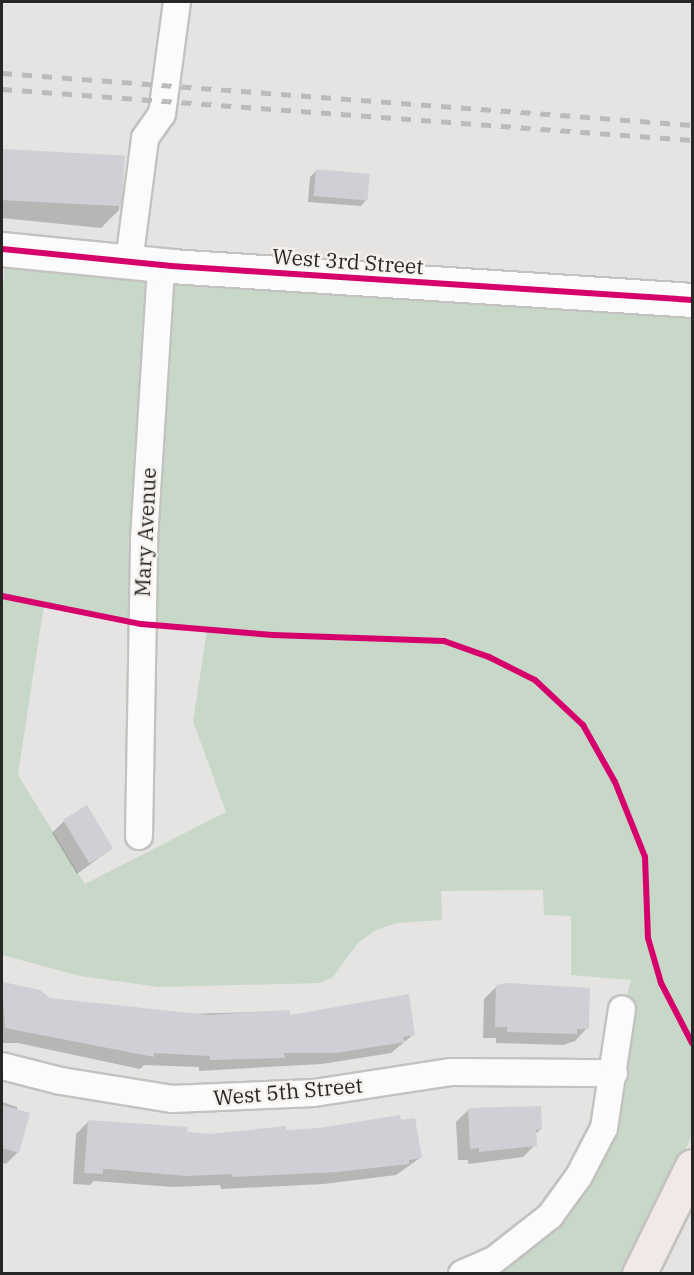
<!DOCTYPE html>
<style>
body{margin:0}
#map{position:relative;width:694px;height:1275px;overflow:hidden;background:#e6e4e2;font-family:"IBM Plex Serif",serif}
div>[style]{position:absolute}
.green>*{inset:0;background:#c7d7c8}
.shadow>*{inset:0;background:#0003}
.building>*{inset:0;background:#d0cfd6;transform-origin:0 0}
.roads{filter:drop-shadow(2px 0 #c3c2c0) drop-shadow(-2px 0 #c3c2c0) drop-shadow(0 2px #c3c2c0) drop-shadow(0 -2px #c3c2c0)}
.minor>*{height:26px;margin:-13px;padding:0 13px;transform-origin:13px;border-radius:13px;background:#fbfbfb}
.tertiary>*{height:33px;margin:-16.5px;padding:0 16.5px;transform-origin:16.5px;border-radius:16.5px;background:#fbfbfb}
.motorway>*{height:33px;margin:-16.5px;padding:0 16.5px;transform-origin:16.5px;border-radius:16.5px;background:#f1e8e8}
.rail>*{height:4.5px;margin-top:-2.25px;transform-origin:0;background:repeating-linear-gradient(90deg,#bcbbbb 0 10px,transparent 0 20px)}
.cycleway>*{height:6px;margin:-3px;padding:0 3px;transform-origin:3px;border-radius:3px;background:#d6006c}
span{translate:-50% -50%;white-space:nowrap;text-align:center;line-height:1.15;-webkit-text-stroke:4.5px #f5f2ee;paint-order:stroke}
.street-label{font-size:21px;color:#282726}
.frame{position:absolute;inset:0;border:3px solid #282726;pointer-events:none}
</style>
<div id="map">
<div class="green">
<i style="clip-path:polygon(evenodd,6px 250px,692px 300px,692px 1134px,635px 1273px,462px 1273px,579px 1176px,631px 980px,571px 975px,571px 916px,544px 915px,543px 890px,441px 891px,442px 920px,397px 923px,374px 931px,357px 944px,333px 977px,320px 983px,159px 987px,80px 976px,2px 955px,2px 302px,6px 250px,44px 604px,141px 624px,207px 630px,193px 721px,226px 812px,85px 884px,18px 775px,44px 604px)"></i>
</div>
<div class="shadow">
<i style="clip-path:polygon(2px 150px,124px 158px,119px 210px,101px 228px,2px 218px)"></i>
<i style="clip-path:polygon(316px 171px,366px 200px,361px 206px,308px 202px,310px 177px)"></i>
<i style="clip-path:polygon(64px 821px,111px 849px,77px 874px,52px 833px)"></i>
<i style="clip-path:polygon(2px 982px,40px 991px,50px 999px,185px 1014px,288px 1011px,288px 1017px,414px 1034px,391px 1053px,322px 1064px,199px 1071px,199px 1067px,144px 1065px,140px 1069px,18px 1043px,2px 1043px)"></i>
<i style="clip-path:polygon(496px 987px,587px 1028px,575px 1041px,563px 1045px,496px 1043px,496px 1038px,483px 1038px,484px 999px)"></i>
<i style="clip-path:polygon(2px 1102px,17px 1107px,18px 1152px,6px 1164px,2px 1163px)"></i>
<i style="clip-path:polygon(468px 1110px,541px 1129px,534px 1135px,535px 1145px,523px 1157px,468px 1164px,468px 1160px,458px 1160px,456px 1122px)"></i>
<i style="clip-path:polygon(88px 1122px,210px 1135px,285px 1131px,420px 1158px,396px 1175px,324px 1184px,221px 1189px,220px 1185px,173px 1187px,94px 1181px,90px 1185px,73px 1184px,76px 1134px)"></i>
</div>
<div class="building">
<i style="left:2px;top:149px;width:123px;height:51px;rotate:3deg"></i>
<i style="left:316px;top:169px;width:54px;height:27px;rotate:5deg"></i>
<i style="left:87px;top:805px;width:51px;height:28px;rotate:59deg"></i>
<i style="clip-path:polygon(2px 982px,40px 990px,50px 998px,209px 1015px,290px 1010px,290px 1015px,409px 994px,415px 1035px,403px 1037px,405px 1042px,335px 1053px,284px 1053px,285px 1058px,210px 1060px,210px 1056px,154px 1053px,154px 1057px,5px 1028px)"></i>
<i style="clip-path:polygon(507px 983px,590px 988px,589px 1029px,577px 1029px,577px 1034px,507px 1032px,507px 1027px,495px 1027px,496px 985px)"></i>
<i style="clip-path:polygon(2px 1105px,30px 1113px,19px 1153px,2px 1148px)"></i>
<i style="clip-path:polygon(541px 1106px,542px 1129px,536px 1130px,537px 1146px,479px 1152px,479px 1148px,470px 1149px,468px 1108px)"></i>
<i style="clip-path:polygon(400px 1115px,401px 1120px,415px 1118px,422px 1158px,409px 1160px,409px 1164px,337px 1172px,232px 1177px,232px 1174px,186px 1176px,108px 1169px,103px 1169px,103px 1174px,84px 1173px,88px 1120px,188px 1127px,187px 1132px,210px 1134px,286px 1126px,286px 1130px,319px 1128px)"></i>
</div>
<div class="roads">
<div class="minor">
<i style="left:129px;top:262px;width:125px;rotate:-82.6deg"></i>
<i style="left:145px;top:138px;width:29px;rotate:-55deg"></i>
<i style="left:162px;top:114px;width:113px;rotate:-82.4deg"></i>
<i style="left:139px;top:836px;width:297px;rotate:-89deg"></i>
<i style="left:144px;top:539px;width:275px;rotate:-86.4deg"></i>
<i style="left:2px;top:1066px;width:61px;rotate:14.3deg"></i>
<i style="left:61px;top:1081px;width:112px;rotate:9.2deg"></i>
<i style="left:172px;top:1099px;width:142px;rotate:-2.4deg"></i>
<i style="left:314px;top:1093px;width:139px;rotate:-8.7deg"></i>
<i style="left:451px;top:1072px;width:163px;rotate:0.4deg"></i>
<i style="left:462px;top:1274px;width:35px;rotate:-24deg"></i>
<i style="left:494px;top:1260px;width:71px;rotate:-38.2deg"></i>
<i style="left:550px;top:1216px;width:49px;rotate:-54.1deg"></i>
<i style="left:579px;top:1176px;width:54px;rotate:-62.5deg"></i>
<i style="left:604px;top:1128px;width:120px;rotate:-81.4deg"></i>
</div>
<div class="tertiary">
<i style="left:2px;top:249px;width:170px;rotate:5.7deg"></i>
<i style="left:171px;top:266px;width:522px;rotate:3.73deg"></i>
</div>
<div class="motorway">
<i style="left:639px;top:1274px;width:120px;rotate:-63.9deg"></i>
</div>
</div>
<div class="rail">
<i style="left:2px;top:73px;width:692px;rotate:4.31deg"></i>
<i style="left:2px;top:89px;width:692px;rotate:4.23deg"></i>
</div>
<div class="cycleway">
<i style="left:2px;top:249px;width:170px;rotate:5.7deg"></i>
<i style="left:171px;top:266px;width:522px;rotate:3.73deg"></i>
<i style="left:2px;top:596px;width:142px;rotate:11.4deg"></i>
<i style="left:141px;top:624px;width:132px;rotate:4.8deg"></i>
<i style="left:273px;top:635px;width:171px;rotate:2deg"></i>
<i style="left:444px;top:641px;width:48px;rotate:19.6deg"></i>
<i style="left:489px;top:657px;width:51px;rotate:26.6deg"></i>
<i style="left:535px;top:680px;width:66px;rotate:43.2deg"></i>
<i style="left:583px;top:725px;width:65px;rotate:60.7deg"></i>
<i style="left:615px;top:782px;width:81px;rotate:68.2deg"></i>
<i style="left:645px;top:857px;width:81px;rotate:87.9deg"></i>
<i style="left:648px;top:938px;width:47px;rotate:73.9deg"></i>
<i style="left:661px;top:983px;width:68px;rotate:62.7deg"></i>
</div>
<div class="street-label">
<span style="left:348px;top:261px;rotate:4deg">West 3rd Street</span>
<span style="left:145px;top:532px;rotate:-87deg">Mary Avenue</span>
<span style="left:288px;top:1091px;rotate:-5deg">West 5th Street</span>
</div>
<div class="frame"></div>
</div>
